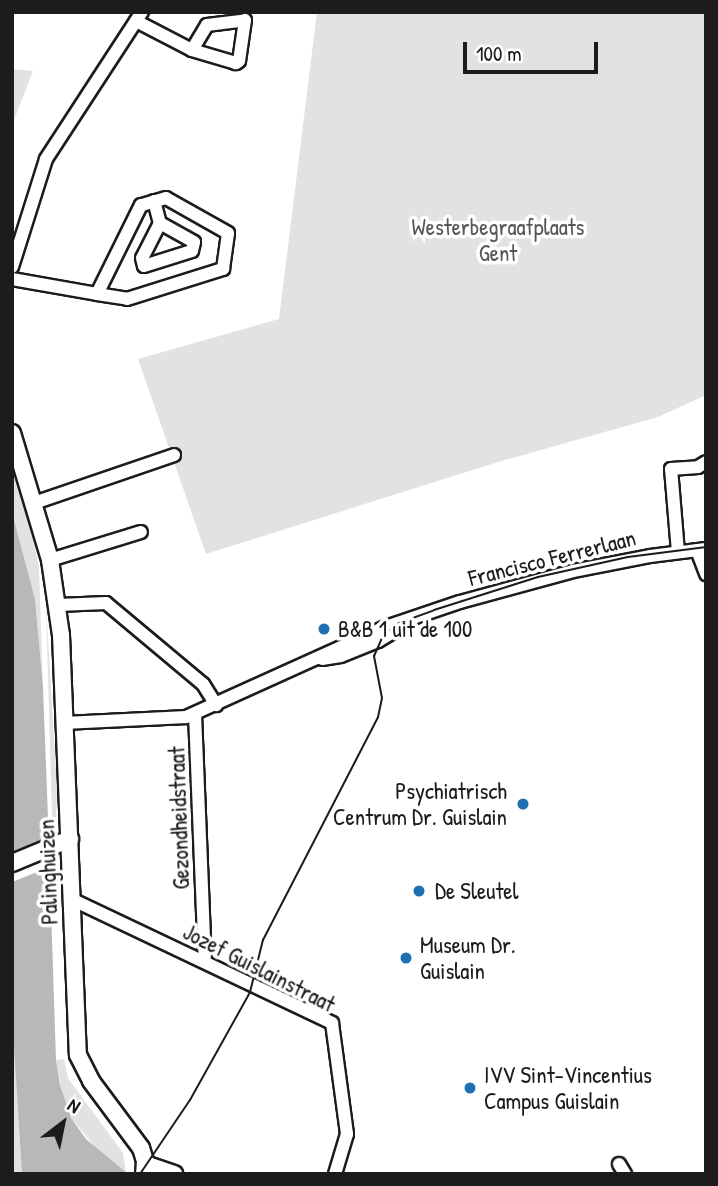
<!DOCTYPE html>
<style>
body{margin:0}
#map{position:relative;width:718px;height:1186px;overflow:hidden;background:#fff;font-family:"Patrick Hand",sans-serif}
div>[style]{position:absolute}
.green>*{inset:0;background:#e2e2e2}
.water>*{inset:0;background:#b8b8b8}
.pier>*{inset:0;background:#fff}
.roads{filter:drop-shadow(2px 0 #1c1c1c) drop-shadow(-2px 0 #1c1c1c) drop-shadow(0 2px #1c1c1c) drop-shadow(0 -2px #1c1c1c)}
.minor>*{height:12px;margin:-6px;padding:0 6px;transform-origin:6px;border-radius:6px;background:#fff}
.major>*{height:16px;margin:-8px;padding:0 8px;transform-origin:8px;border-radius:8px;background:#fff}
.tram>*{height:2px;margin:-1px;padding:0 1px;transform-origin:1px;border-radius:1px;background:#1c1c1c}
.dots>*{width:19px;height:19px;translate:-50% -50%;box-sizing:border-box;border:4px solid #fff;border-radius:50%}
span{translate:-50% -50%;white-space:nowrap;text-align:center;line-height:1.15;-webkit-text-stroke:7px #fff;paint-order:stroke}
.park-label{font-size:23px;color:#575757}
.street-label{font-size:23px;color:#1c1c1c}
.poi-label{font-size:23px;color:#1c1c1c}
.left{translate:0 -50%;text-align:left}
.right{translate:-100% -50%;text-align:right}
.frame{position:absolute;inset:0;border:14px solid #1c1c1c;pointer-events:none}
.north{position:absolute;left:28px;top:1088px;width:70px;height:70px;-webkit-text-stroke:5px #fff;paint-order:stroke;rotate:32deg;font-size:19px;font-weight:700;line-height:28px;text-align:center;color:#1c1c1c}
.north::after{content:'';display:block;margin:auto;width:24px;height:32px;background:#1c1c1c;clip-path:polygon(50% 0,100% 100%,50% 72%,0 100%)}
.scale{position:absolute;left:463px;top:42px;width:135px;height:32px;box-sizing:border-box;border:4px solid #1c1c1c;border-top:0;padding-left:9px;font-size:21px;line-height:24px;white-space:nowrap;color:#1c1c1c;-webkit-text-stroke:5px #fff;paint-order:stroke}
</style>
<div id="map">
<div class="green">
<i style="clip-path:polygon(317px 12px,706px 12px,706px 395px,658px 417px,498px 462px,206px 554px,138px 359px,279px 319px)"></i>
<i style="clip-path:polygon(12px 69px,33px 71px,12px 125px)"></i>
<i style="clip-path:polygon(12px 466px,31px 529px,39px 567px,43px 687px,35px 599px,12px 512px)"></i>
<i style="clip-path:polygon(46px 607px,57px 785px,56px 825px,52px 817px)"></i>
<i style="clip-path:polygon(12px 1015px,20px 1117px,22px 1174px,12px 1174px)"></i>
<i style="clip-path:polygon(64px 1059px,68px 1078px,123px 1153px,126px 1173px,100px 1153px,71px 1118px,64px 1103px,56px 1060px)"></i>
</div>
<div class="water">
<i style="clip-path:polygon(12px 512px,35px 599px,43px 687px,48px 818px,54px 831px,54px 867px,50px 877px,56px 1060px,60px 1085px,71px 1118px,86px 1139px,128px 1174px,22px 1174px,12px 1015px)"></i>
</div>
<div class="pier">
<i style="clip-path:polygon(56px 829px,56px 870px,47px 868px,12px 882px,12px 855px,47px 839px)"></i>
</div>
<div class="roads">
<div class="minor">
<i style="left:136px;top:21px;width:63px;rotate:27.4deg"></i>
<i style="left:192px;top:50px;width:29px;rotate:-59deg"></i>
<i style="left:207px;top:25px;width:38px;rotate:-7deg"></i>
<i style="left:245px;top:20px;width:41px;rotate:98.3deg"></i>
<i style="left:239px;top:61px;width:4px;rotate:146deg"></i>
<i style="left:236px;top:63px;width:46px;rotate:-163.5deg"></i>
<i style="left:154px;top:201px;width:23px;rotate:75deg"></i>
<i style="left:160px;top:223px;width:39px;rotate:117deg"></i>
<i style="left:142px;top:258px;width:8px;rotate:76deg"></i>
<i style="left:144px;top:266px;width:50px;rotate:-17.4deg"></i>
<i style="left:192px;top:251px;width:9px;rotate:-77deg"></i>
<i style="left:194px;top:242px;width:39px;rotate:-151deg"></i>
<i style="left:12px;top:267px;width:113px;rotate:-72.5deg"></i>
<i style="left:46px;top:159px;width:176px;rotate:-56.9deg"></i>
<i style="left:12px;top:279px;width:86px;rotate:10deg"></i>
<i style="left:97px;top:294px;width:30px;rotate:9deg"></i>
<i style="left:127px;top:299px;width:101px;rotate:-17.4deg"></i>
<i style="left:223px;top:269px;width:36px;rotate:-82deg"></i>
<i style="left:228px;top:233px;width:71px;rotate:-150.6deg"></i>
<i style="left:166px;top:198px;width:26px;rotate:164deg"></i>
<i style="left:141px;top:205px;width:99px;rotate:116.3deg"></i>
<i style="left:34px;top:503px;width:148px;rotate:-18.9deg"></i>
<i style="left:697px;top:550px;width:26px;rotate:69deg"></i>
<i style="left:678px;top:552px;width:83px;rotate:-94.8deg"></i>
<i style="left:671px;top:469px;width:27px;rotate:-4deg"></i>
<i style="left:698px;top:467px;width:9px;rotate:-32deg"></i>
<i style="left:50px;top:560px;width:95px;rotate:-17.1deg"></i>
<i style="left:58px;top:605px;width:48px;rotate:-2.4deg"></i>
<i style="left:106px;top:603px;width:126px;rotate:39.9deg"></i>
<i style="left:203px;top:684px;width:25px;rotate:58deg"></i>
<i style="left:322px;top:659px;width:19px;rotate:-9deg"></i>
<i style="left:341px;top:656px;width:40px;rotate:-22deg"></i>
<i style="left:378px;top:641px;width:31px;rotate:-31deg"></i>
<i style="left:195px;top:714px;width:248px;rotate:87.7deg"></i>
<i style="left:65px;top:723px;width:121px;rotate:-2.8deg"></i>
<i style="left:186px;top:717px;width:216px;rotate:-24.3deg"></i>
<i style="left:383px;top:628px;width:81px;rotate:-18.7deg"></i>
<i style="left:460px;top:602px;width:117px;rotate:-15.3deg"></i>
<i style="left:573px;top:571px;width:78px;rotate:-11deg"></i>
<i style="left:650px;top:556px;width:56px;rotate:-7.1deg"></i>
<i style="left:71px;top:899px;width:289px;rotate:25.4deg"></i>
<i style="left:332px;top:1023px;width:112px;rotate:82.3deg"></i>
<i style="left:347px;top:1134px;width:42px;rotate:106.7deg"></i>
<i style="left:619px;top:1164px;width:12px;rotate:59deg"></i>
</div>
<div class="major">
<i style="left:12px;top:433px;width:133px;rotate:73.3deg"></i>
<i style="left:50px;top:560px;width:76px;rotate:81.7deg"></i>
<i style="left:61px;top:635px;width:420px;rotate:87.7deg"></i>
<i style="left:78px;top:1055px;width:29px;rotate:63deg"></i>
<i style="left:91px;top:1081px;width:84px;rotate:53.3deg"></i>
<i style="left:141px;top:1148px;width:14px;rotate:73deg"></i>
<i style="left:145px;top:1161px;width:13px;rotate:94deg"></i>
<i style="left:12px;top:863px;width:63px;rotate:-22.5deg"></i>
<i style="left:145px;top:1164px;width:31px;rotate:19deg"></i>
</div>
</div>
<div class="tram">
<i style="left:140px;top:1174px;width:89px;rotate:-56deg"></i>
<i style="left:190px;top:1100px;width:124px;rotate:-60.9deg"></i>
<i style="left:250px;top:992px;width:54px;rotate:-76deg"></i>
<i style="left:263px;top:940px;width:251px;rotate:-62.7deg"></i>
<i style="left:378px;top:717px;width:19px;rotate:-78deg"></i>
<i style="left:382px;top:698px;width:43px;rotate:-100.8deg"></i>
<i style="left:374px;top:656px;width:24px;rotate:-66deg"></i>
<i style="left:384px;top:634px;width:19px;rotate:-36deg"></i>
<i style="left:399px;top:623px;width:37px;rotate:-20deg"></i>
<i style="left:434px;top:610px;width:109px;rotate:-17.6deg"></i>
<i style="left:538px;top:577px;width:92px;rotate:-12.5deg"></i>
<i style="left:628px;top:557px;width:79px;rotate:-7.3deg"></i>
</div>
<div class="dots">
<i style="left:324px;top:629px;background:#1f6fb2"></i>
<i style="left:523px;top:804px;background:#1f6fb2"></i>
<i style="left:419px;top:891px;background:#1f6fb2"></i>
<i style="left:406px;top:958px;background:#1f6fb2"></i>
<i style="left:470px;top:1088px;background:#1f6fb2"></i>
</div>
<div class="park-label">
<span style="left:498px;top:240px">Westerbegraafplaats<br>Gent</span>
</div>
<div class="street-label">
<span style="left:552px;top:558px;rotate:-14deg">Francisco Ferrerlaan</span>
<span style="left:179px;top:818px;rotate:-92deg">Gezondheidstraat</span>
<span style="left:48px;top:872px;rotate:-92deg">Palinghuizen</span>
<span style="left:259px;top:968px;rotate:27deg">Jozef Guislainstraat</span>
</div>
<div class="poi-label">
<span class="left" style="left:338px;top:629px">B&amp;B 1 uit de 100</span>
<span class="right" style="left:507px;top:804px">Psychiatrisch<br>Centrum Dr. Guislain</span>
<span class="left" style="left:435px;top:891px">De Sleutel</span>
<span class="left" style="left:420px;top:958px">Museum Dr.<br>Guislain</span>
<span class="left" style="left:484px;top:1088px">IVV Sint-Vincentius<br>Campus Guislain</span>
</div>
<div class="frame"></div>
<div class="north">N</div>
<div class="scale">100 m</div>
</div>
